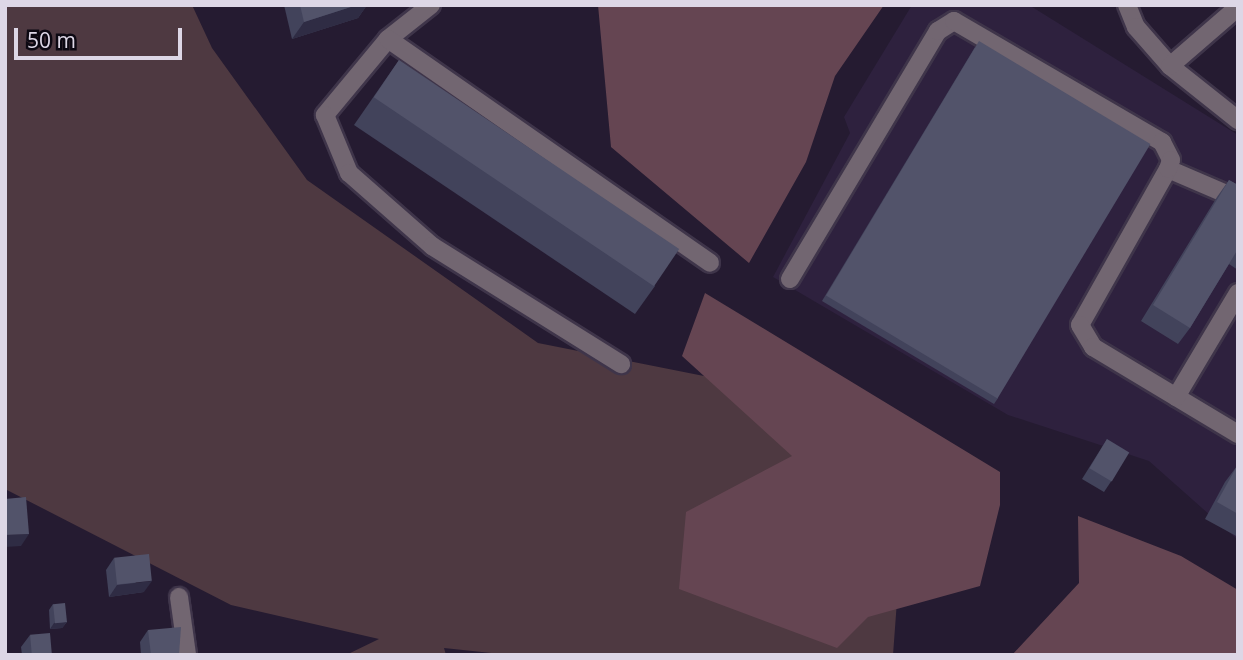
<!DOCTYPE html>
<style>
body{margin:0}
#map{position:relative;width:1243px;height:660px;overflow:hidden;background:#251b31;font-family:"Open Sans",sans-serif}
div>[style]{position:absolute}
.built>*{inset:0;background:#2e213e}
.green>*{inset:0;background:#4e3941}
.forest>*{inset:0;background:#654552}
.roads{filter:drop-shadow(2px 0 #3f354a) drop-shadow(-2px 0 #3f354a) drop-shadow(0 2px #3f354a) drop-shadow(0 -2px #3f354a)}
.minor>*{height:18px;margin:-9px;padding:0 9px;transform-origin:9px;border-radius:9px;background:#726671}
.wall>*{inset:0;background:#42435b}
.shaded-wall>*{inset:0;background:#2f2c44}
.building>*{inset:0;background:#52536a;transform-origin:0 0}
span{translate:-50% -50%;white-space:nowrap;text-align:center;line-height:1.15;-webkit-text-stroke:5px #0c0812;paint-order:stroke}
.frame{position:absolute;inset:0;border:7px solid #ddd7e6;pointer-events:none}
.scale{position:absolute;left:14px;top:28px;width:168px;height:32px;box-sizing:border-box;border:4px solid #ddd7e6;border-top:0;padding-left:9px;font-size:21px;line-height:24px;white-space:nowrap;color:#ddd7e6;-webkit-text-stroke:5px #0c0812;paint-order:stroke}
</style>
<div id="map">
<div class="built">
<i style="clip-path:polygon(912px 5px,1029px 5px,1238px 135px,1238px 540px,1149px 461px,1008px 415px,773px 277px,850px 133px,844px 117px)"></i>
</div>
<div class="green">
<i style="clip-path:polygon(5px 5px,192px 5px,212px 48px,307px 180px,538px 343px,719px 379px,906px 479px,893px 655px,511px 655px,444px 648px,446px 655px,346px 655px,379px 639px,231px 605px,5px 489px)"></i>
</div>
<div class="forest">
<i style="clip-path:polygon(598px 5px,884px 5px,835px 76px,806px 162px,749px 263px,611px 147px)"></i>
<i style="clip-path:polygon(705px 293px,1000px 472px,1000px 505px,980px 586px,868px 617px,837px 648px,679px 589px,686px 512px,792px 456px,682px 356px)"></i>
<i style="clip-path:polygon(1078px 516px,1181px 556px,1238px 590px,1238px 655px,1012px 655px,1079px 583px)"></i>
</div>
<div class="roads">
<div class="minor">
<i style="left:431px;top:5px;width:55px;rotate:141.7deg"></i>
<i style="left:388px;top:39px;width:99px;rotate:129.7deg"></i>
<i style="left:325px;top:115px;width:63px;rotate:67.5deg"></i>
<i style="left:349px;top:173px;width:111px;rotate:41.3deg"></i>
<i style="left:432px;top:246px;width:223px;rotate:32deg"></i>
<i style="left:1127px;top:5px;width:24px;rotate:68deg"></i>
<i style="left:1136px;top:27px;width:52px;rotate:48.9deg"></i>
<i style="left:1170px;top:66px;width:87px;rotate:38.5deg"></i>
<i style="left:388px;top:39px;width:392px;rotate:34.8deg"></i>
<i style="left:1170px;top:66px;width:90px;rotate:-40.9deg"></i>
<i style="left:1238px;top:199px;width:76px;rotate:-156.8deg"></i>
<i style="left:1168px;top:169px;width:179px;rotate:119.4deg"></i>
<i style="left:1080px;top:325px;width:26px;rotate:59deg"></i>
<i style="left:1093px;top:347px;width:169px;rotate:31deg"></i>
<i style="left:790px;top:279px;width:289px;rotate:-59.2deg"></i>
<i style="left:938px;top:31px;width:19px;rotate:-32deg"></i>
<i style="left:954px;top:21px;width:241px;rotate:30.2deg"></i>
<i style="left:1162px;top:142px;width:20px;rotate:63deg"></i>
<i style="left:1171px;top:160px;width:9px;rotate:108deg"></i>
<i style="left:1176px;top:397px;width:121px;rotate:-59.2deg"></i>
<i style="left:179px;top:597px;width:59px;rotate:82.1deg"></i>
</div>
</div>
<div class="wall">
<i style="clip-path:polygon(284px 5px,367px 5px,358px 18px,292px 39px)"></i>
<i style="clip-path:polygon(975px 47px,998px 398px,994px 404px,822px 301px)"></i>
<i style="clip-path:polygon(399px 60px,655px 286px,635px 314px,354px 125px)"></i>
<i style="clip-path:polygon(1229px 180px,1238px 185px,1238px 270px,1229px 264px,1190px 328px,1178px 344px,1141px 321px,1217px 197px)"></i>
<i style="clip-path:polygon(1107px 439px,1112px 480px,1104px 492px,1082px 479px)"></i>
<i style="clip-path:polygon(1237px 466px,1238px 466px,1238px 537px,1205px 519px,1225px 482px)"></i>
<i style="clip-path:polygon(114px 558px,144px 592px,109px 597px,106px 570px)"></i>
<i style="clip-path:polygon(53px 604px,67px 622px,62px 628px,50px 629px,49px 610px)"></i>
<i style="clip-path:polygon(148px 630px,179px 655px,141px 655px,140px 642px)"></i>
<i style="clip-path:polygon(30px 635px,52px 655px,22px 655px,21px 647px)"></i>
</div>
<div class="shaded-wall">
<i style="clip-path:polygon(357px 5px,367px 5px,358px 18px,292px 39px,304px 22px)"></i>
<i style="clip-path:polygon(29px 534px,21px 546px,5px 547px,5px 535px)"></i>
<i style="clip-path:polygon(152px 581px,144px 592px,109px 597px,117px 585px)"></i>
<i style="clip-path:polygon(67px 622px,62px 628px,50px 629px,54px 623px)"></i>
</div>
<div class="building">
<i style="clip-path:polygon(300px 5px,357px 5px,304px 22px)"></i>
<i style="left:979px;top:41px;width:200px;height:297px;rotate:31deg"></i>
<i style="left:399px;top:60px;width:338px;height:45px;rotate:34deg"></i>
<i style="clip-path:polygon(1229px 180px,1238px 185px,1238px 249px,1190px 328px,1153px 305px)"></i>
<i style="left:1107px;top:439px;width:26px;height:34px;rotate:31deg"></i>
<i style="clip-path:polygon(1237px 466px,1238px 466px,1238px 514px,1217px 502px)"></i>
<i style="clip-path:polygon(26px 497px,29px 534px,5px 535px,5px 499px)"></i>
<i style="left:149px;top:554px;width:27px;height:35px;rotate:84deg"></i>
<i style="left:65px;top:603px;width:19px;height:12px;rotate:84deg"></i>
<i style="clip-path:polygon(181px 627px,179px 655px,151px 655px,148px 630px)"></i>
<i style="left:50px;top:633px;width:22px;height:20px;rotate:85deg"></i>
<i style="clip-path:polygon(95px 653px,96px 655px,75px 655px)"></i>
</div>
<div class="frame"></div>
<div class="scale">50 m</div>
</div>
